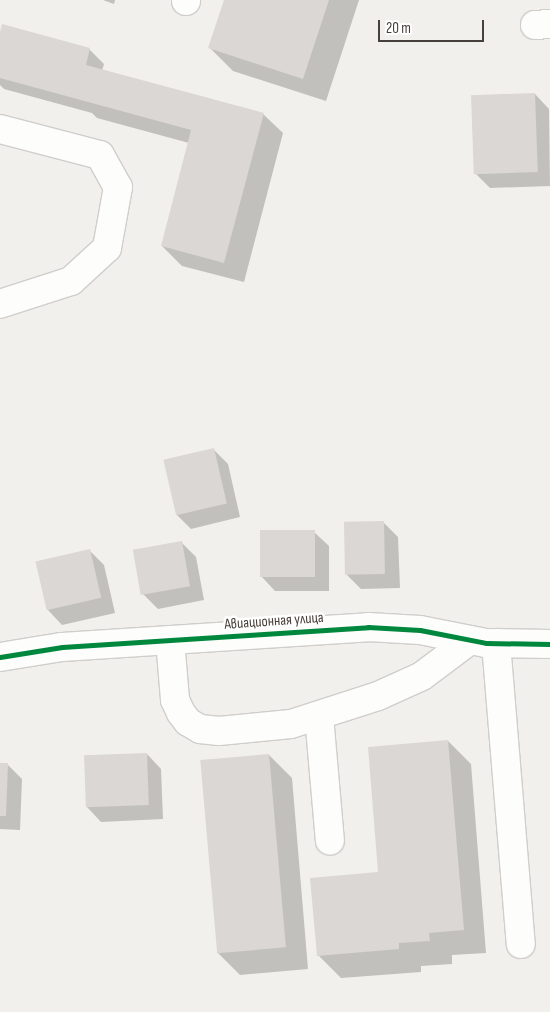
<!DOCTYPE html>
<meta charset="utf-8">
<style>
body{margin:0}
#map{position:relative;width:550px;height:1012px;overflow:hidden;background:#f2f0ed;font-family:"Sofia Sans Condensed",sans-serif}
div>[style]{position:absolute}
.shadow>*{inset:0;background:#0003}
.building>*{inset:0;background:#dad7d4;transform-origin:0 0}
.roads{filter:drop-shadow(1px 0 #d0cecb) drop-shadow(-1px 0 #d0cecb) drop-shadow(0 1px #d0cecb) drop-shadow(0 -1px #d0cecb)}
.minor>*{height:28px;margin:-14px;padding:0 14px;transform-origin:14px;border-radius:14px;background:#fdfdfc}
.cycleway>*{height:5px;margin:-2.5px;padding:0 2.5px;transform-origin:2.5px;border-radius:2.5px;background:#00873e}
span{translate:-50% -50%;white-space:nowrap;text-align:center;line-height:1.15;-webkit-text-stroke:5px #fff;paint-order:stroke}
.street-label{font-size:15px;color:#48403a}
.scale{position:absolute;left:378px;top:20px;width:106px;height:22px;box-sizing:border-box;border:2px solid #48403a;border-top:0;padding-left:6px;font-size:15px;line-height:18px;white-space:nowrap;color:#48403a;-webkit-text-stroke:4px #fff;paint-order:stroke}
</style>
<div id="map">
<div class="shadow">
<i style="clip-path:polygon(103px 0,115px 0,114px 4px)"></i>
<i style="clip-path:polygon(225px 0,359px 0,326px 101px,233px 71px,210px 48px)"></i>
<i style="clip-path:polygon(0 36px,89px 49px,104px 64px,102px 71px,263px 114px,283px 133px,244px 282px,182px 266px,162px 246px,189px 143px,97px 118px,92px 113px,4px 89px,0 85px)"></i>
<i style="clip-path:polygon(535px 94px,549px 109px,550px 186px,490px 188px,475px 173px)"></i>
<i style="clip-path:polygon(214px 450px,228px 464px,240px 517px,191px 529px,176px 514px)"></i>
<i style="clip-path:polygon(383px 522px,398px 537px,400px 588px,361px 589px,347px 575px)"></i>
<i style="clip-path:polygon(314px 532px,329px 546px,329px 591px,275px 591px,261px 576px)"></i>
<i style="clip-path:polygon(181px 542px,196px 557px,204px 600px,158px 609px,143px 594px)"></i>
<i style="clip-path:polygon(89px 550px,104px 565px,115px 613px,62px 625px,48px 610px)"></i>
<i style="clip-path:polygon(448px 741px,471px 764px,486px 953px,452px 955px,452px 964px,421px 966px,421px 972px,341px 978px,318px 955px,380px 873px)"></i>
<i style="clip-path:polygon(147px 754px,161px 769px,163px 819px,101px 822px,87px 807px)"></i>
<i style="clip-path:polygon(269px 755px,292px 778px,308px 969px,240px 975px,217px 952px)"></i>
<i style="clip-path:polygon(0 764px,7px 764px,22px 779px,20px 830px,0 829px)"></i>
</div>
<div class="building">
<i style="clip-path:polygon(224px 0,329px 0,303px 79px,208px 48px)"></i>
<i style="clip-path:polygon(2px 24px,90px 48px,86px 65px,264px 113px,224px 263px,161px 246px,191px 130px,0 78px,0 32px)"></i>
<i style="left:535px;top:93px;width:79px;height:64px;rotate:88deg"></i>
<i style="left:214px;top:448px;width:57px;height:52px;rotate:77deg"></i>
<i style="left:384px;top:521px;width:53px;height:40px;rotate:89deg"></i>
<i style="left:260px;top:530px;width:55px;height:47px"></i>
<i style="left:182px;top:541px;width:46px;height:50px;rotate:80deg"></i>
<i style="left:90px;top:549px;width:50px;height:56px;rotate:77deg"></i>
<i style="clip-path:polygon(448px 740px,464px 930px,429px 933px,430px 941px,399px 943px,399px 949px,317px 956px,310px 878px,378px 872px,368px 747px)"></i>
<i style="left:147px;top:753px;width:52px;height:63px;rotate:88deg"></i>
<i style="left:269px;top:754px;width:194px;height:69px;rotate:85deg"></i>
<i style="clip-path:polygon(0 763px,8px 763px,6px 816px,0 816px)"></i>
</div>
<div class="roads">
<div class="minor">
<i style="left:186px;top:1px;width:1px;rotate:-90deg"></i>
<i style="left:535px;top:25px;width:15px;rotate:-4deg"></i>
<i style="left:0;top:129px;width:103px;rotate:14.6deg"></i>
<i style="left:100px;top:155px;width:37px;rotate:61deg"></i>
<i style="left:118px;top:187px;width:62px;rotate:100.2deg"></i>
<i style="left:107px;top:248px;width:49px;rotate:137.5deg"></i>
<i style="left:71px;top:281px;width:75px;rotate:162.1deg"></i>
<i style="left:170px;top:640px;width:60px;rotate:85.2deg"></i>
<i style="left:175px;top:700px;width:14px;rotate:65deg"></i>
<i style="left:181px;top:713px;width:11px;rotate:52deg"></i>
<i style="left:188px;top:722px;width:14px;rotate:30deg"></i>
<i style="left:200px;top:729px;width:19px;rotate:6deg"></i>
<i style="left:219px;top:731px;width:72px;rotate:-5.6deg"></i>
<i style="left:291px;top:724px;width:91px;rotate:-17.8deg"></i>
<i style="left:378px;top:696px;width:48px;rotate:-24.4deg"></i>
<i style="left:422px;top:676px;width:60px;rotate:-36.9deg"></i>
<i style="left:496px;top:643px;width:302px;rotate:85.3deg"></i>
<i style="left:0;top:657px;width:63px;rotate:-9.2deg"></i>
<i style="left:62px;top:647px;width:307px;rotate:-3.7deg"></i>
<i style="left:368px;top:627px;width:52px;rotate:3.3deg"></i>
<i style="left:420px;top:630px;width:67px;rotate:11.1deg"></i>
<i style="left:486px;top:643px;width:64px;rotate:0.9deg"></i>
<i style="left:319px;top:716px;width:125px;rotate:85deg"></i>
</div>
</div>
<div class="cycleway">
<i style="left:0;top:657px;width:63px;rotate:-9.2deg"></i>
<i style="left:62px;top:647px;width:307px;rotate:-3.7deg"></i>
<i style="left:368px;top:627px;width:52px;rotate:3.3deg"></i>
<i style="left:420px;top:630px;width:67px;rotate:11.1deg"></i>
<i style="left:486px;top:643px;width:64px;rotate:0.9deg"></i>
</div>
<div class="street-label">
<span style="left:274px;top:621px;rotate:-4deg">Авиационная улица</span>
</div>
<div class="scale">20 m</div>
</div>
